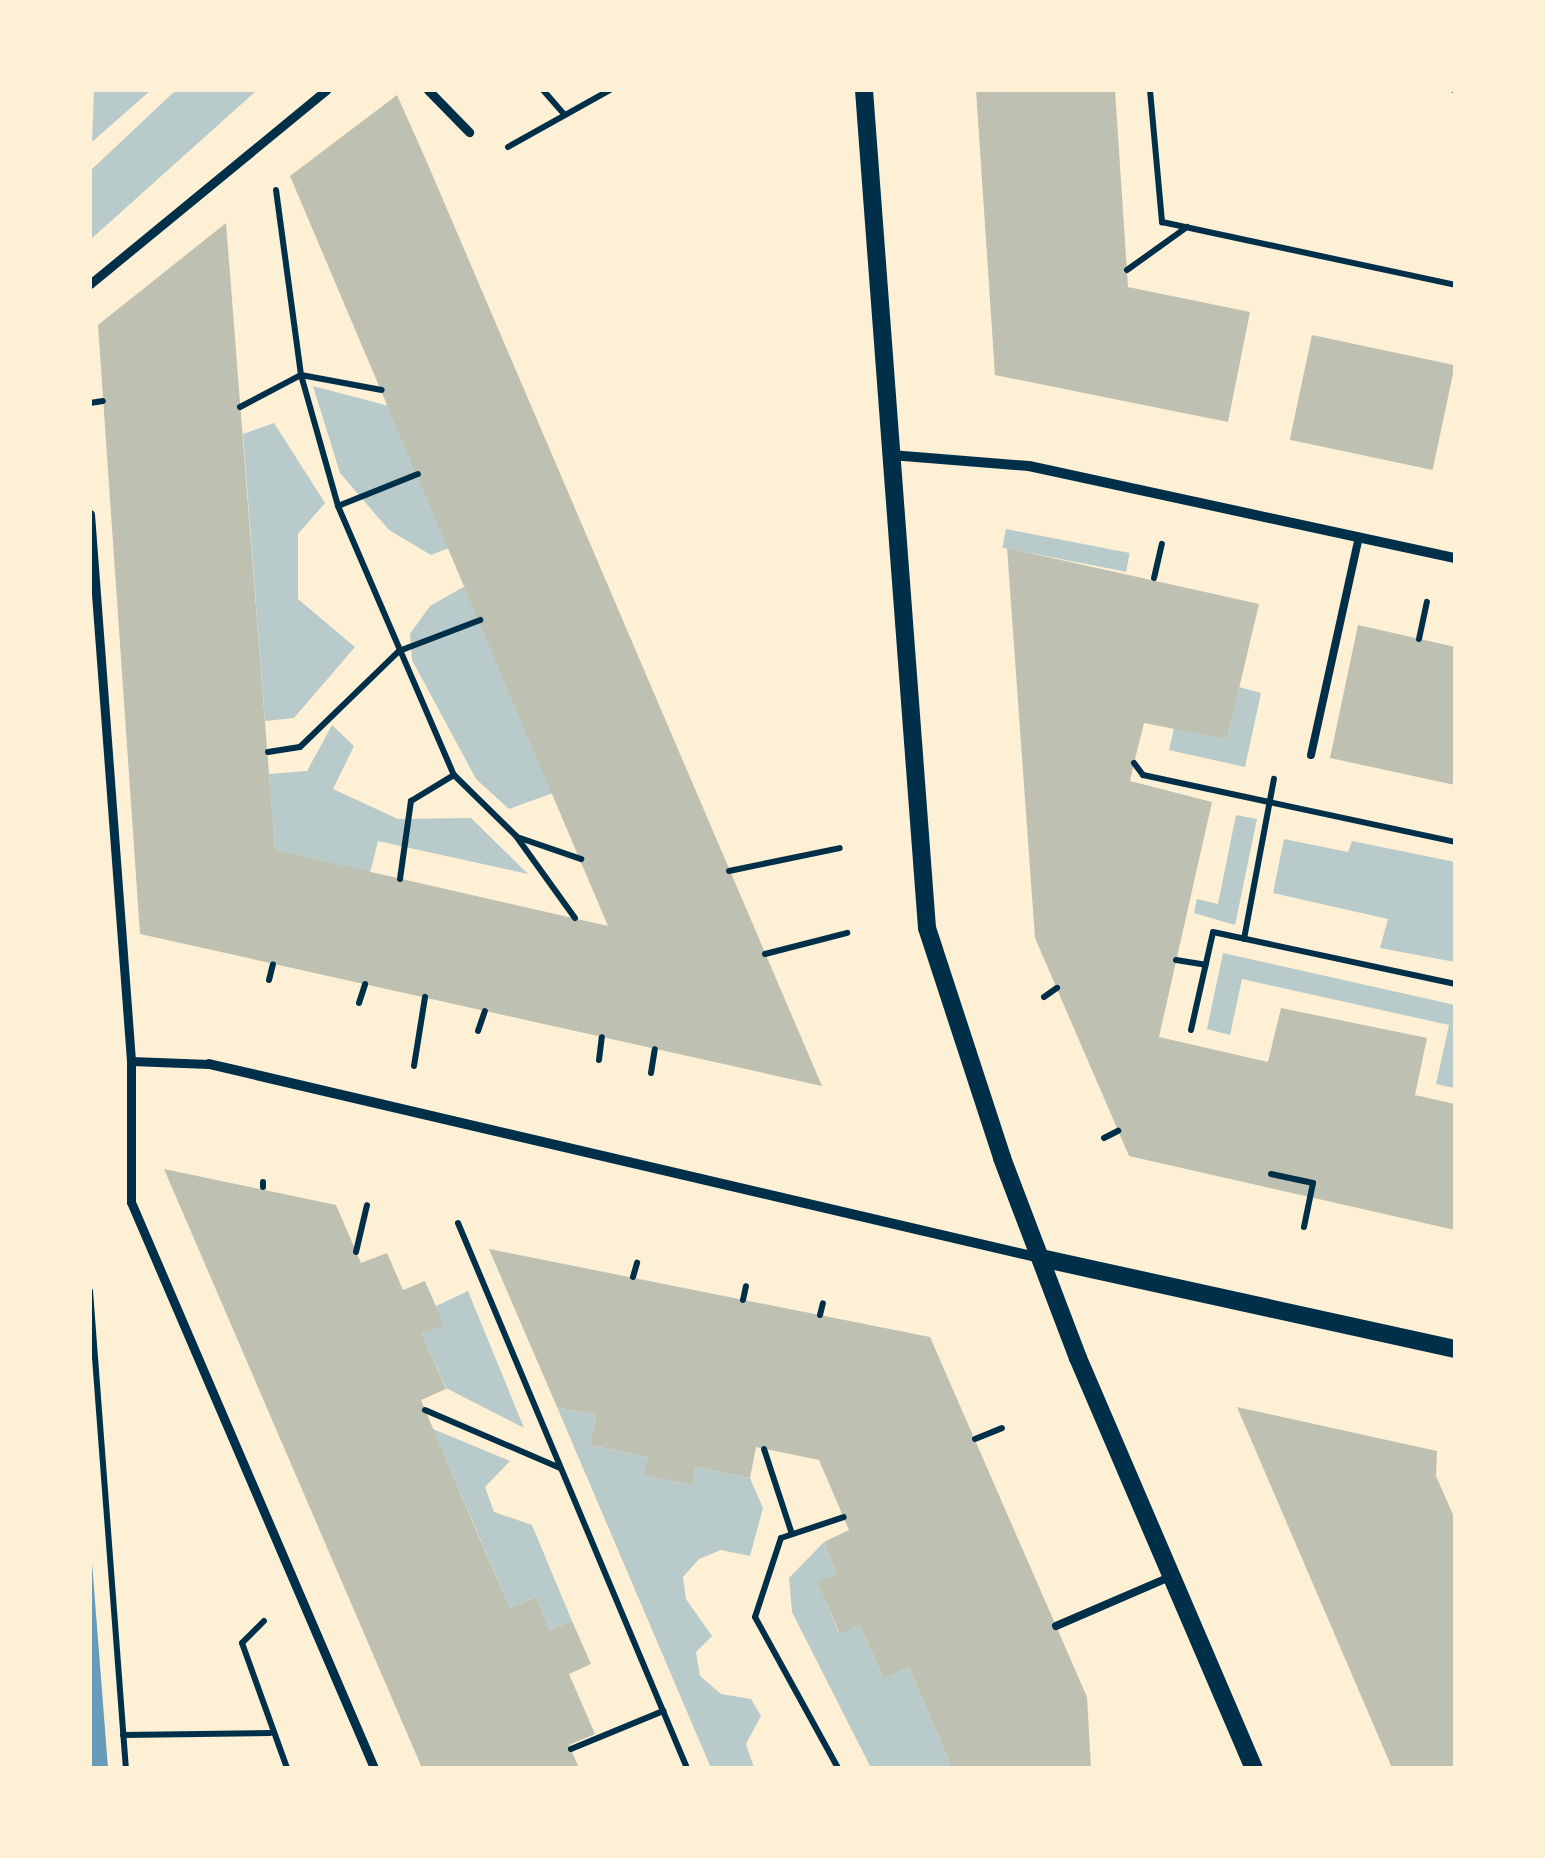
<!DOCTYPE html>
<style>
body{margin:0}
#map{position:relative;width:1545px;height:1858px;overflow:hidden;background:#fdf0d5;font-family:Figtree,sans-serif}
div>[style]{position:absolute}
.green>*{inset:0;background:#b9caca;transform-origin:0 0}
.water>*{inset:0;background:#669bbc}
.building>*{inset:0;background:#bec0b2;transform-origin:0 0}
.path>*{height:6px;margin:-3px;padding:0 3px;transform-origin:3px;border-radius:3px;background:#003049}
.service>*{height:8px;margin:-4px;padding:0 4px;transform-origin:4px;border-radius:4px;background:#003049}
.pedestrian>*{height:9px;margin:-4.5px;padding:0 4.5px;transform-origin:4.5px;border-radius:4.5px;background:#003049}
.minor>*{height:10px;margin:-5px;padding:0 5px;transform-origin:5px;border-radius:5px;background:#003049}
.tertiary>*{height:18px;margin:-9px;padding:0 9px;transform-origin:9px;border-radius:9px;background:#003049}
span{translate:-50% -50%;white-space:nowrap;text-align:center;line-height:1.15;-webkit-text-stroke:8px #fdf0d5;paint-order:stroke}
.frame{position:absolute;inset:0;border:92px solid #fdf0d5;pointer-events:none}
</style>
<div id="map">
<div class="green">
<i style="clip-path:polygon(94px 90px,151px 90px,92px 142px)"></i>
<i style="clip-path:polygon(176px 90px,257px 90px,90px 240px,90px 171px)"></i>
<i style="clip-path:polygon(313px 386px,389px 406px,449px 548px,431px 555px,389px 530px,340px 473px)"></i>
<i style="clip-path:polygon(274px 423px,325px 503px,298px 534px,298px 599px,355px 647px,294px 718px,265px 721px,243px 434px)"></i>
<i style="left:1006px;top:529px;width:126px;height:19px;rotate:11deg"></i>
<i style="clip-path:polygon(465px 586px,553px 793px,509px 809px,476px 779px,412px 660px,410px 634px,430px 606px)"></i>
<i style="clip-path:polygon(1239px 687px,1261px 693px,1245px 767px,1169px 750px,1174px 728px,1227px 739px)"></i>
<i style="clip-path:polygon(332px 725px,354px 746px,333px 789px,398px 819px,471px 818px,528px 874px,378px 841px,370px 873px,275px 850px,269px 774px,307px 771px)"></i>
<i style="clip-path:polygon(1236px 815px,1257px 819px,1235px 925px,1194px 913px,1197px 899px,1218px 904px)"></i>
<i style="clip-path:polygon(1284px 839px,1348px 852px,1352px 841px,1455px 862px,1455px 962px,1380px 948px,1388px 919px,1273px 893px)"></i>
<i style="clip-path:polygon(1223px 953px,1455px 1005px,1454px 1088px,1436px 1084px,1449px 1025px,1242px 979px,1230px 1035px,1207px 1029px)"></i>
<i style="clip-path:polygon(468px 1291px,524px 1428px,446px 1388px,422px 1334px,443px 1325px,436px 1306px)"></i>
<i style="clip-path:polygon(557px 1407px,596px 1415px,590px 1445px,648px 1457px,645px 1475px,691px 1485px,695px 1467px,750px 1478px,763px 1508px,750px 1556px,721px 1550px,699px 1559px,683px 1577px,686px 1599px,712px 1636px,696px 1652px,700px 1676px,721px 1694px,751px 1699px,761px 1716px,746px 1744px,754px 1768px,711px 1768px)"></i>
<i style="clip-path:polygon(433px 1429px,510px 1461px,485px 1487px,494px 1512px,532px 1525px,572px 1621px,550px 1630px,536px 1597px,510px 1608px)"></i>
<i style="clip-path:polygon(824px 1542px,837px 1574px,818px 1583px,839px 1633px,860px 1625px,883px 1678px,909px 1668px,952px 1768px,871px 1768px,792px 1612px,789px 1578px)"></i>
</div>
<div class="water">
<i style="clip-path:polygon(90px 1537px,108px 1768px,90px 1768px)"></i>
</div>
<div class="building">
<i style="clip-path:polygon(976px 90px,1115px 90px,1128px 287px,1250px 312px,1228px 422px,995px 375px)"></i>
<i style="clip-path:polygon(397px 95px,426px 160px,822px 1086px,140px 934px,98px 325px,226px 223px,275px 850px,608px 926px,290px 176px)"></i>
<i style="left:1312px;top:335px;width:146px;height:107px;rotate:12deg"></i>
<i style="clip-path:polygon(1007px 548px,1259px 604px,1227px 739px,1144px 723px,1134px 763px,1130px 781px,1212px 802px,1159px 1037px,1268px 1062px,1281px 1008px,1427px 1038px,1415px 1095px,1455px 1104px,1455px 1230px,1129px 1156px,1035px 938px)"></i>
<i style="clip-path:polygon(1358px 625px,1455px 647px,1455px 785px,1330px 758px)"></i>
<i style="clip-path:polygon(164px 1169px,336px 1205px,361px 1263px,387px 1253px,403px 1290px,425px 1281px,444px 1325px,422px 1334px,446px 1389px,421px 1400px,476px 1530px,510px 1608px,536px 1597px,550px 1630px,572px 1621px,591px 1664px,569px 1674px,595px 1734px,569px 1745px,579px 1768px,422px 1768px)"></i>
<i style="clip-path:polygon(489px 1249px,930px 1337px,1087px 1697px,1091px 1768px,952px 1768px,909px 1668px,883px 1678px,860px 1625px,840px 1634px,817px 1582px,837px 1574px,824px 1542px,849px 1530px,819px 1460px,756px 1447px,750px 1478px,695px 1467px,692px 1485px,644px 1475px,648px 1457px,590px 1445px,596px 1415px,557px 1407px)"></i>
<i style="clip-path:polygon(1237px 1407px,1437px 1451px,1436px 1476px,1455px 1519px,1455px 1768px,1392px 1768px)"></i>
</div>
<div class="path">
<i style="left:543px;top:90px;width:33px;rotate:49deg"></i>
<i style="left:1150px;top:90px;width:133px;rotate:84.8deg"></i>
<i style="left:1162px;top:222px;width:300px;rotate:12.1deg"></i>
<i style="left:1454px;top:90px;width:1px"></i>
<i style="left:508px;top:147px;width:117px;rotate:-29.2deg"></i>
<i style="left:276px;top:190px;width:187px;rotate:82.3deg"></i>
<i style="left:301px;top:375px;width:136px;rotate:74.2deg"></i>
<i style="left:338px;top:506px;width:293px;rotate:66.7deg"></i>
<i style="left:454px;top:775px;width:87px;rotate:44.5deg"></i>
<i style="left:516px;top:836px;width:101px;rotate:54.3deg"></i>
<i style="left:1127px;top:270px;width:74px;rotate:-35.6deg"></i>
<i style="left:90px;top:403px;width:13px;rotate:-9deg"></i>
<i style="left:240px;top:407px;width:69px;rotate:-27.7deg"></i>
<i style="left:301px;top:375px;width:82px;rotate:10.5deg"></i>
<i style="left:338px;top:506px;width:86px;rotate:-21.8deg"></i>
<i style="left:1154px;top:578px;width:35px;rotate:-77deg"></i>
<i style="left:1419px;top:639px;width:38px;rotate:-78deg"></i>
<i style="left:268px;top:752px;width:32px;rotate:-9deg"></i>
<i style="left:300px;top:747px;width:138px;rotate:-44.1deg"></i>
<i style="left:399px;top:651px;width:87px;rotate:-20.9deg"></i>
<i style="left:1134px;top:763px;width:15px;rotate:53deg"></i>
<i style="left:1143px;top:775px;width:319px;rotate:12.1deg"></i>
<i style="left:517px;top:837px;width:68px;rotate:19deg"></i>
<i style="left:729px;top:871px;width:113px;rotate:-11.7deg"></i>
<i style="left:400px;top:879px;width:79px;rotate:-82deg"></i>
<i style="left:411px;top:801px;width:50px;rotate:-31.2deg"></i>
<i style="left:1244px;top:939px;width:163px;rotate:-79.4deg"></i>
<i style="left:765px;top:954px;width:85px;rotate:-14.4deg"></i>
<i style="left:1176px;top:960px;width:30px;rotate:9deg"></i>
<i style="left:269px;top:980px;width:16px;rotate:-76deg"></i>
<i style="left:1044px;top:997px;width:16px;rotate:-35deg"></i>
<i style="left:359px;top:1003px;width:20px;rotate:-72deg"></i>
<i style="left:1191px;top:1030px;width:100px;rotate:-77.3deg"></i>
<i style="left:1213px;top:932px;width:248px;rotate:12.1deg"></i>
<i style="left:478px;top:1031px;width:21px;rotate:-71deg"></i>
<i style="left:599px;top:1060px;width:23px;rotate:-83deg"></i>
<i style="left:414px;top:1066px;width:70px;rotate:-80.9deg"></i>
<i style="left:651px;top:1073px;width:24px;rotate:-81deg"></i>
<i style="left:1104px;top:1138px;width:16px;rotate:-27deg"></i>
<i style="left:1271px;top:1174px;width:43px;rotate:12.1deg"></i>
<i style="left:1313px;top:1183px;width:45px;rotate:101.6deg"></i>
<i style="left:263px;top:1182px;width:5px;rotate:90deg"></i>
<i style="left:458px;top:1223px;width:591px;rotate:67.21deg"></i>
<i style="left:356px;top:1252px;width:48px;rotate:-76.8deg"></i>
<i style="left:633px;top:1277px;width:15px;rotate:-74deg"></i>
<i style="left:90px;top:1291px;width:478px;rotate:85.7deg"></i>
<i style="left:743px;top:1300px;width:14px;rotate:-78deg"></i>
<i style="left:820px;top:1315px;width:12px;rotate:-76deg"></i>
<i style="left:425px;top:1410px;width:147px;rotate:23.2deg"></i>
<i style="left:975px;top:1439px;width:29px;rotate:-22deg"></i>
<i style="left:764px;top:1449px;width:89px;rotate:71.8deg"></i>
<i style="left:264px;top:1621px;width:31px;rotate:135deg"></i>
<i style="left:242px;top:1643px;width:133px;rotate:70.2deg"></i>
<i style="left:123px;top:1735px;width:147px;rotate:-0.8deg"></i>
<i style="left:571px;top:1749px;width:100px;rotate:-22.4deg"></i>
<i style="left:838px;top:1768px;width:172px;rotate:-118.8deg"></i>
<i style="left:755px;top:1617px;width:83px;rotate:-71.8deg"></i>
<i style="left:781px;top:1538px;width:66px;rotate:-18.4deg"></i>
</div>
<div class="service">
<i style="left:1311px;top:755px;width:223px;rotate:-77.6deg"></i>
<i style="left:1056px;top:1626px;width:126px;rotate:-23.3deg"></i>
</div>
<div class="pedestrian">
<i style="left:428px;top:90px;width:59px;rotate:45.7deg"></i>
<i style="left:90px;top:284px;width:306px;rotate:-39.4deg"></i>
<i style="left:90px;top:514px;width:549px;rotate:85.71deg"></i>
<i style="left:131px;top:1061px;width:141px;rotate:90deg"></i>
<i style="left:131px;top:1202px;width:616px;rotate:66.76deg"></i>
<i style="left:131px;top:1061px;width:78px;rotate:2.2deg"></i>
</div>
<div class="minor">
<i style="left:891px;top:455px;width:138px;rotate:4.6deg"></i>
<i style="left:1029px;top:466px;width:436px;rotate:12.2deg"></i>
<i style="left:209px;top:1064px;width:853px;rotate:13.14deg"></i>
</div>
<div class="tertiary">
<i style="left:864px;top:90px;width:840px;rotate:85.7deg"></i>
<i style="left:927px;top:928px;width:242px;rotate:71.9deg"></i>
<i style="left:1002px;top:1158px;width:214px;rotate:69.2deg"></i>
<i style="left:1078px;top:1358px;width:446px;rotate:66.8deg"></i>
<i style="left:1041px;top:1258px;width:424px;rotate:12.4deg"></i>
</div>
<div class="frame"></div>
</div>
